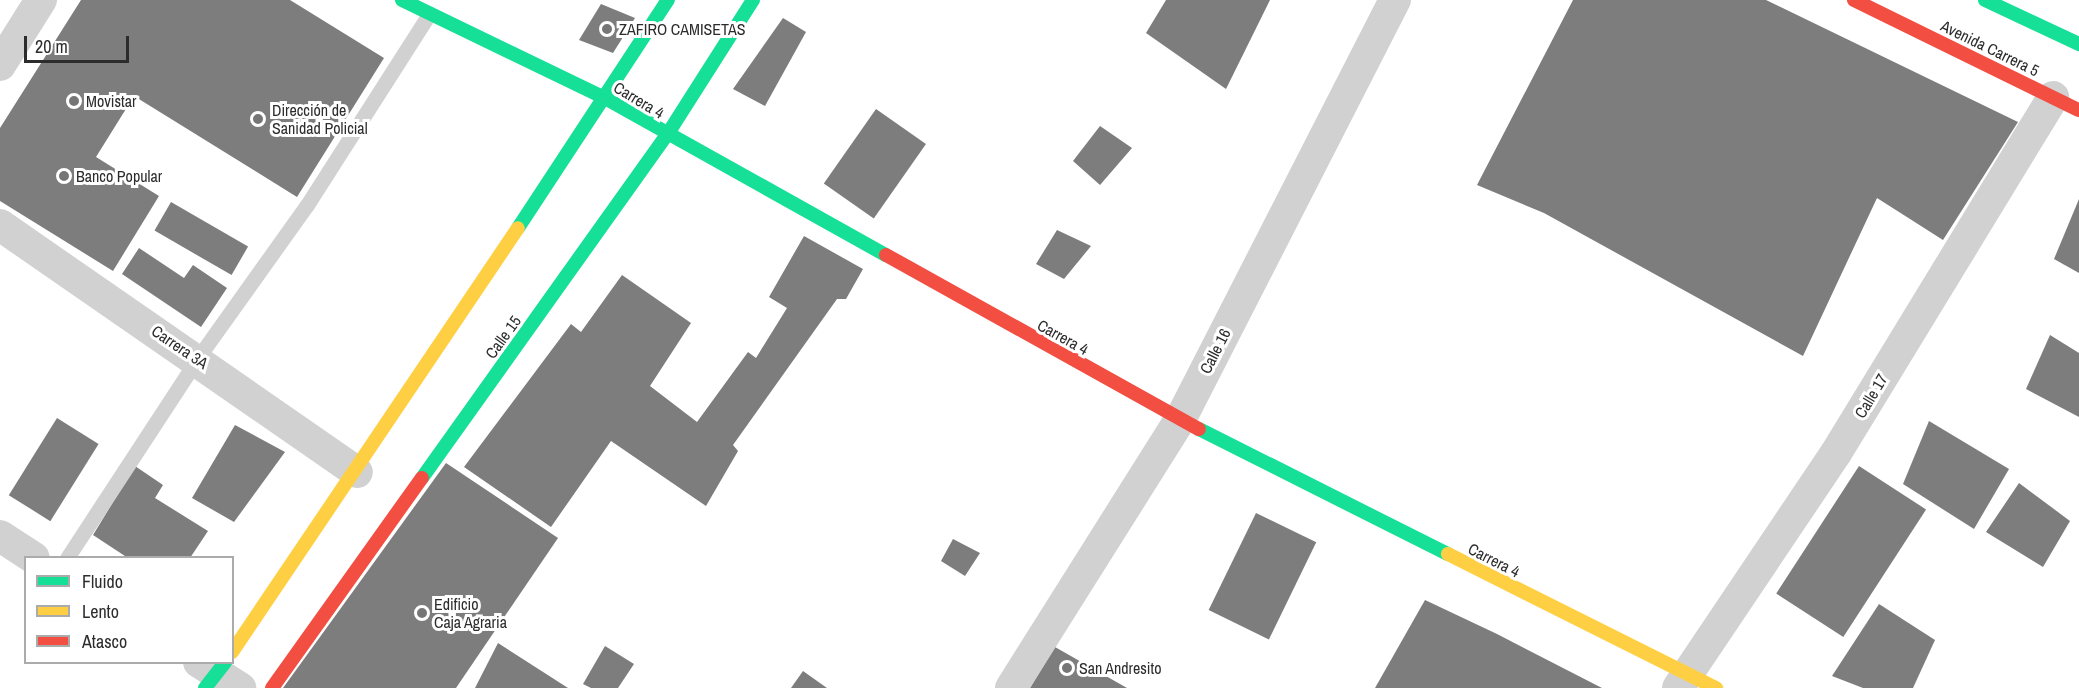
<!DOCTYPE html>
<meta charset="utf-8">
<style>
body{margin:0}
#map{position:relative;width:2079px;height:688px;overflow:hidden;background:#fff;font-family:"Archivo Narrow",sans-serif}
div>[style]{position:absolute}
.building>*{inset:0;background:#7d7d7d;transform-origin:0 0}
.lane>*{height:15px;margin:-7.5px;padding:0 7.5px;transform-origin:7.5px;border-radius:7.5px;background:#d1d1d1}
.street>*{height:32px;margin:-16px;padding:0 16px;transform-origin:16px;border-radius:16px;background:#d1d1d1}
.fast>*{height:14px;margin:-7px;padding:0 7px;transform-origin:7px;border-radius:7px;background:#16e098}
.slow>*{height:14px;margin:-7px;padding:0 7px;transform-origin:7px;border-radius:7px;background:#ffcf43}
.jam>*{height:14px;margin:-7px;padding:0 7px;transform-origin:7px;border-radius:7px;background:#f24e42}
.dots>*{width:16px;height:16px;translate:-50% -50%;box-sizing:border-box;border:3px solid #fff;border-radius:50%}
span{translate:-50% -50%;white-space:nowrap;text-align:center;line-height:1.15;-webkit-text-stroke:6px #fff;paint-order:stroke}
.poi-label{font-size:16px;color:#2c2c2c}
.left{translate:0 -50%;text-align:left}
.street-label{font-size:16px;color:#2c2c2c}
.legend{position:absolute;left:24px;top:556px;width:210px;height:108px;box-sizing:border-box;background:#fff;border:2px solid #ababab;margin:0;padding:8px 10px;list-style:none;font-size:18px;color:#2c2c2c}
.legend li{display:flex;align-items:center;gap:12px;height:30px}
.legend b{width:30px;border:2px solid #ababab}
.scale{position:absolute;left:24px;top:36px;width:105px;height:27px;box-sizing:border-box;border:3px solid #2c2c2c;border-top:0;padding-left:8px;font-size:18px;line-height:21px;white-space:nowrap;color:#2c2c2c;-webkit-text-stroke:4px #fff;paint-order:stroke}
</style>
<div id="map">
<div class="building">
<i style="clip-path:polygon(81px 0,290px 0,384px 58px,297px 197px,134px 96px,96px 157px,159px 196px,113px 271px,0 201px,0 128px)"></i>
<i style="clip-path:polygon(1166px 0,1270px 0,1226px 89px,1146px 33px)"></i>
<i style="clip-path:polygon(1573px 0,1766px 0,2018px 122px,1943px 240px,1877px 198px,1803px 356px,1544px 213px,1477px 185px)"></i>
<i style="clip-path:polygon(601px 4px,635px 18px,613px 53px,579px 40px)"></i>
<i style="clip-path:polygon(783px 18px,806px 32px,765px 106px,733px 89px)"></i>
<i style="left:876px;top:109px;width:61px;height:91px;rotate:35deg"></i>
<i style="clip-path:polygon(1100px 126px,1132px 148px,1100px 185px,1073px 161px)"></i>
<i style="clip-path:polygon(2079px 199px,2079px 273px,2054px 259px)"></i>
<i style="left:171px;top:202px;width:89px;height:33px;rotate:30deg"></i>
<i style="clip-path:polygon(1057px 230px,1091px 246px,1064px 279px,1036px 264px)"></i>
<i style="clip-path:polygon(804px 236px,863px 269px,846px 299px,837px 299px,733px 445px,738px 451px,706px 506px,611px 441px,551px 527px,464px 467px,571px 324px,581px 332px,622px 275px,691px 323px,650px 386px,697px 422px,748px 352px,756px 358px,787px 308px,769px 297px)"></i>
<i style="clip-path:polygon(139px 248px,184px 278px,193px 265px,227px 288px,201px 327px,122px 274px)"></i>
<i style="clip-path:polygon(2050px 335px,2079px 353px,2079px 417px,2026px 389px)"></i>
<i style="left:57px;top:418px;width:49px;height:91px;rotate:32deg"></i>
<i style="clip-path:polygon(1929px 421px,2009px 469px,1974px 529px,1903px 484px)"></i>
<i style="clip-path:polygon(235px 425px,285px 452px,234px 522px,192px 498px)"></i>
<i style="clip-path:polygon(446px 463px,558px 538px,456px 688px,283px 688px)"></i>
<i style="clip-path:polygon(135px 466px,163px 485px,155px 498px,208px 531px,190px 558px,128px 558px,93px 535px)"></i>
<i style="left:1859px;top:466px;width:80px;height:152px;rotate:33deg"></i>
<i style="clip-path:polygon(2019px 483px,2070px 521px,2043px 567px,1986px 532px)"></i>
<i style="left:1256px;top:513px;width:67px;height:108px;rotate:26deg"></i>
<i style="clip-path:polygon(953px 539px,980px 553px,965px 576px,941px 561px)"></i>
<i style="clip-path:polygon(1425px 600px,1497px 634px,1602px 688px,1375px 688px)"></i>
<i style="clip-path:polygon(1879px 604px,1935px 640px,1913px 688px,1863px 688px,1832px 676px)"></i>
<i style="clip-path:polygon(498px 643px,568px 688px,475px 688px)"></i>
<i style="clip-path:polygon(605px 646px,634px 664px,618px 688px,591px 688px,583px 684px)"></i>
<i style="clip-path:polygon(1055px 647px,1127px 688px,1030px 688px)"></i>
<i style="clip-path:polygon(803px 671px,827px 688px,791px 688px)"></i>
</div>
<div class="lane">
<i style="left:67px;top:558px;width:238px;rotate:-56.8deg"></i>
<i style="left:197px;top:359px;width:189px;rotate:-54.5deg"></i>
<i style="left:307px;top:205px;width:227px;rotate:-57.4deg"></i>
</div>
<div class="street">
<i style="left:0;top:65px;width:77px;rotate:-57.8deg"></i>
<i style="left:0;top:225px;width:434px;rotate:34.7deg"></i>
<i style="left:0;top:536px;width:40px;rotate:32.9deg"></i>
<i style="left:199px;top:662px;width:49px;rotate:32.4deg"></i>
<i style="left:1011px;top:688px;width:317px;rotate:-57.8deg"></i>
<i style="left:1180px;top:420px;width:472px;rotate:-62.9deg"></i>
<i style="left:1678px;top:688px;width:283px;rotate:-56.1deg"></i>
<i style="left:1836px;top:453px;width:417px;rotate:-58.6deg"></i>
</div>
<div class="fast">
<i style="left:402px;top:0;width:223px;rotate:25.8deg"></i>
<i style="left:603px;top:97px;width:324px;rotate:29.2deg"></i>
<i style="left:1985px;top:0;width:104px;rotate:25.1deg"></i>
<i style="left:518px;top:228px;width:273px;rotate:-56.7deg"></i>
<i style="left:1199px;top:429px;width:279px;rotate:26.7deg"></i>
<i style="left:422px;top:478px;width:422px;rotate:-54.5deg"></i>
<i style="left:667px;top:135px;width:160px;rotate:-57.5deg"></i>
<i style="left:205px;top:688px;width:33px;rotate:-52deg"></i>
</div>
<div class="slow">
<i style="left:1448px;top:554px;width:300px;rotate:26.6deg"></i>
<i style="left:232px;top:652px;width:511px;rotate:-56deg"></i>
</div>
<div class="jam">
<i style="left:1854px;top:0;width:250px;rotate:26.1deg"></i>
<i style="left:886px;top:255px;width:358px;rotate:29.1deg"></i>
<i style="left:272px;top:688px;width:258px;rotate:-54.5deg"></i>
</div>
<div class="dots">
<i style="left:607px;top:29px;background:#767676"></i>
<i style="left:74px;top:101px;background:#767676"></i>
<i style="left:258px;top:119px;background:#767676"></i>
<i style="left:64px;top:176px;background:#767676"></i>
<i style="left:422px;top:613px;background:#767676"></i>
<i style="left:1067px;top:668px;background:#767676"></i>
</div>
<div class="poi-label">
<span class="left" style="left:619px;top:29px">ZAFIRO CAMISETAS</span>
<span class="left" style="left:86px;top:101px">Movistar</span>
<span class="left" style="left:272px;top:119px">Dirección de<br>Sanidad Policial</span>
<span class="left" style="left:76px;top:176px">Banco Popular</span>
<span class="left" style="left:434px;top:613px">Edificio<br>Caja Agraria</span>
<span class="left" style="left:1079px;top:668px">San Andresito</span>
</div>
<div class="street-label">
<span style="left:1990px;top:48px;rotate:26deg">Avenida Carrera 5</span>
<span style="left:639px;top:100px;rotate:31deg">Carrera 4</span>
<span style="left:503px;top:337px;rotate:-54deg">Calle 15</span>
<span style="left:1063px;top:337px;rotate:29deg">Carrera 4</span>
<span style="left:180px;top:347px;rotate:34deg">Carrera 3A</span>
<span style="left:1215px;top:351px;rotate:-63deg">Calle 16</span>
<span style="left:1871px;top:396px;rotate:-59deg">Calle 17</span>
<span style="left:1494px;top:560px;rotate:27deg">Carrera 4</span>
</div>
<ul class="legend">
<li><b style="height:8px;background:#16e098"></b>Fluido</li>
<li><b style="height:8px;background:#ffcf43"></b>Lento</li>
<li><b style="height:8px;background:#f24e42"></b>Atasco</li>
</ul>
<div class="scale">20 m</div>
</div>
